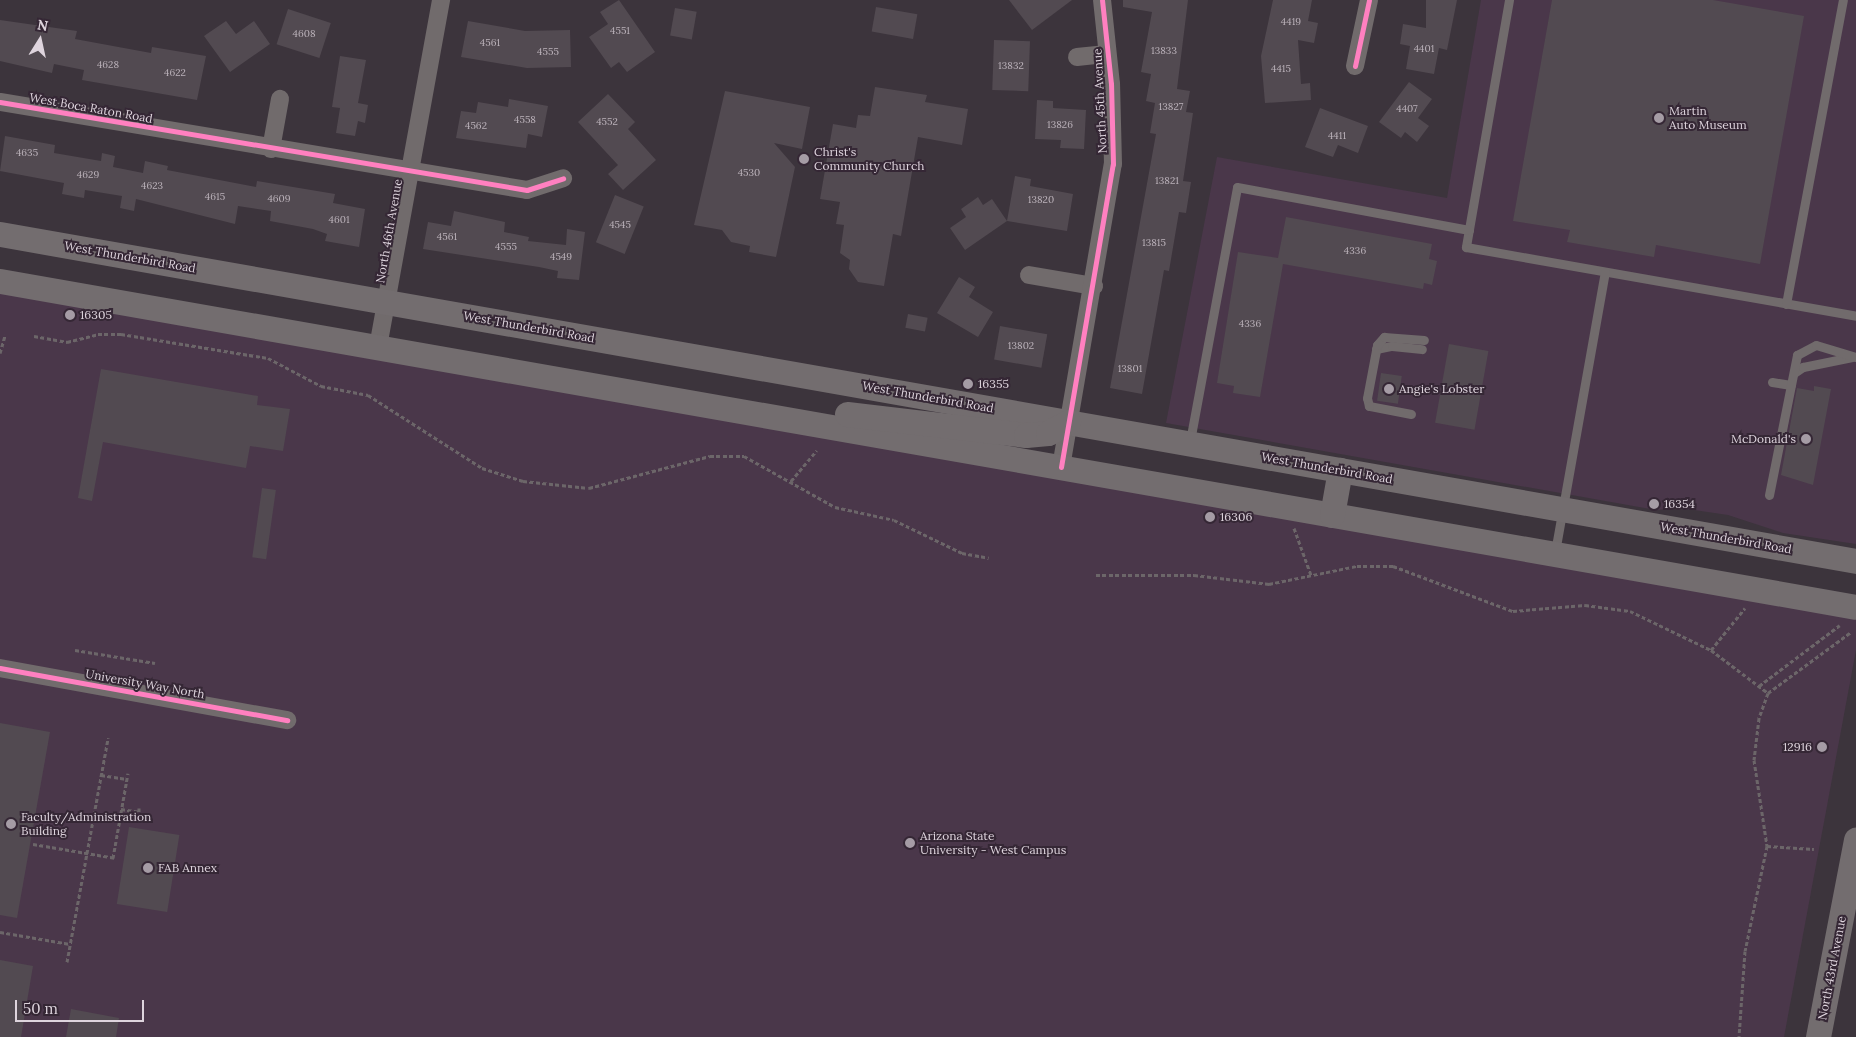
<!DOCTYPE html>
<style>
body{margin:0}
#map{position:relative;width:1856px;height:1037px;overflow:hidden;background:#3c343c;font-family:Lora,serif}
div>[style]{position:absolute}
.built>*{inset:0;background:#4a374a}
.building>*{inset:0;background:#524a51;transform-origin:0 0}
.path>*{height:3px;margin-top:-1.5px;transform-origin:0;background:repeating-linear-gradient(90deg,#6c6669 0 4px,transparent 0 6.5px)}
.lane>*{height:9px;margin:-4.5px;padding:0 4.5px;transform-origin:4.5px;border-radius:4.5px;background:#716b6c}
.street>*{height:18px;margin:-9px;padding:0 9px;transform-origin:9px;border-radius:9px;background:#716b6c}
.secondary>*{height:25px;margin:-12.5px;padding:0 12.5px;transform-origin:12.5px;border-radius:12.5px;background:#736d6f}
.cycleway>*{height:5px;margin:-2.5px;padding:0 2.5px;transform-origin:2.5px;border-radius:2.5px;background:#ff80c0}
.dots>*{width:14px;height:14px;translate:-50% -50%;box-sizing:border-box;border:2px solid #352735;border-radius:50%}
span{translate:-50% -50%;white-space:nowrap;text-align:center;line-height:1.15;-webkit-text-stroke:4px #352735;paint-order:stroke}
.number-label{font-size:10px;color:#bbb2ba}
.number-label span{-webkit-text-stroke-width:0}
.street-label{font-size:12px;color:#ded4dd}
.poi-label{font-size:12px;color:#ded4dd}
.left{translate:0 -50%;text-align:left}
.right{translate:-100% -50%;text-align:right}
.north{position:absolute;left:15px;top:15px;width:50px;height:50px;-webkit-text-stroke:4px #352735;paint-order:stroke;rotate:10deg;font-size:14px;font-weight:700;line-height:20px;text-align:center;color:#ded4dd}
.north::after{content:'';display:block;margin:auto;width:18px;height:22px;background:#ded4dd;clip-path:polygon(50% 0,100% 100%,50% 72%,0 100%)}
.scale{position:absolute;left:15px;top:1000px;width:129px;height:22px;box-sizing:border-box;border:2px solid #ded4dd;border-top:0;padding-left:6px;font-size:15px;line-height:18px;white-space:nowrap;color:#ded4dd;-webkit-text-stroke:4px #352735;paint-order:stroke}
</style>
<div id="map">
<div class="built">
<i style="clip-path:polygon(1481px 0,1856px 0,1856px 544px,1783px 533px,1728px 515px,1681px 508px,1656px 510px,1166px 423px,1217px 157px,1447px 198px)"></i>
<i style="clip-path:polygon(0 291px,1856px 619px,1856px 650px,1784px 1037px,0 1037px)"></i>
</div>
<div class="building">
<i style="clip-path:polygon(619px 0,655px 52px,627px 72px,619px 62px,611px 68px,589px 37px,608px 24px,600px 12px)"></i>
<i style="clip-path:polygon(1009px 0,1072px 0,1032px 30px)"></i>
<i style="clip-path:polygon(1123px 0,1188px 0,1177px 89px,1190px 91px,1186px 112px,1193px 113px,1183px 181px,1191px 182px,1186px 213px,1179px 212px,1169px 271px,1164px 270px,1142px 394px,1110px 388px,1156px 134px,1150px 133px,1155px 103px,1146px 101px,1151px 74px,1141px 72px,1152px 12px,1123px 7px)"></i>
<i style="clip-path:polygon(1273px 0,1312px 0,1308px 21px,1318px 23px,1314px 43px,1298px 40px,1301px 84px,1310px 83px,1311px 100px,1265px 103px,1261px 56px)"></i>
<i style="clip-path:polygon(1426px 0,1457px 0,1447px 50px,1439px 48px,1434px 74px,1406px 69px,1410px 46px,1400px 44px,1403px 24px,1426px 28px)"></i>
<i style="clip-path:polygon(1552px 0,1713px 0,1804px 16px,1760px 264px,1656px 245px,1654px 257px,1567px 242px,1570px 230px,1513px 221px)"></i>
<i style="left:876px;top:7px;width:42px;height:25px;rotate:10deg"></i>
<i style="left:675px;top:8px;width:22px;height:28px;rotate:10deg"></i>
<i style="left:288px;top:9px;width:45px;height:37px;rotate:18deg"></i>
<i style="clip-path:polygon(0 20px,77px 31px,75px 39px,151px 53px,152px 47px,206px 56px,197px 100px,82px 80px,84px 70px,54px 64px,52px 73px,0 61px)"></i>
<i style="clip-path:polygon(226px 21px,236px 34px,254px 21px,270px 44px,230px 72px,204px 36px)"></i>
<i style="clip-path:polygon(468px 21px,525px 31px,570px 30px,571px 67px,527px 68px,461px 57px)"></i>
<i style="left:994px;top:40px;width:36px;height:50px;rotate:2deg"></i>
<i style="clip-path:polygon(340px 56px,366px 60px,358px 103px,368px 105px,365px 123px,358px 121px,355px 136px,336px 133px,340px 108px,332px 107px)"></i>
<i style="clip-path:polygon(1409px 82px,1432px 99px,1418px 118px,1429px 126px,1417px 142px,1405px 132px,1401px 138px,1379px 122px)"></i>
<i style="clip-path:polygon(875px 87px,927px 95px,925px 102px,968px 109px,962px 145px,918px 137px,901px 236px,893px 234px,884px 286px,858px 282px,849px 269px,850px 260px,840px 253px,844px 225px,836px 224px,840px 202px,820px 199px,833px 124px,856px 128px,858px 115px,870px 116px)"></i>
<i style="clip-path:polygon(725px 91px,810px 107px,802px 149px,774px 143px,795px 167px,776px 257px,749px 252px,750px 246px,731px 242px,722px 230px,694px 225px)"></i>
<i style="clip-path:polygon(608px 94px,635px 122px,628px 129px,656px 160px,623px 190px,608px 174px,618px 165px,578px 122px)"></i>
<i style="clip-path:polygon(509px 99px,548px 106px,542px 137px,528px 134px,526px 148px,456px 138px,461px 111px,476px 113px,478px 102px,508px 107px)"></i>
<i style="clip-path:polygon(1037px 100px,1053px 101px,1053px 108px,1086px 110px,1084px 149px,1060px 148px,1061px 140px,1035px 139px)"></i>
<i style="clip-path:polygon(1320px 108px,1368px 126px,1358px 153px,1338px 145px,1333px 157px,1305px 147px)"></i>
<i style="clip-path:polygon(5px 136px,55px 145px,54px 153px,101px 161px,102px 153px,115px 156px,113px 167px,143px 173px,145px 161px,168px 166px,167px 170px,256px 187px,257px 181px,335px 194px,333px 203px,365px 209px,359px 247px,325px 241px,327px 234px,313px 229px,270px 221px,271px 211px,238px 206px,235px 224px,136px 199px,134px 211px,120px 208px,122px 196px,85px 190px,84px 198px,62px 194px,64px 183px,0 171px)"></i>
<i style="clip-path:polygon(1015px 176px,1031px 179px,1030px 186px,1073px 194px,1067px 231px,1007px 221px,965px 250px,950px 228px,966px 217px,961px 209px,978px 197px,983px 205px,992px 199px,1007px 221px)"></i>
<i style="left:615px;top:195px;width:31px;height:51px;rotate:22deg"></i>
<i style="clip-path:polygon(454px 211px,505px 222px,504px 232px,529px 237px,528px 241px,566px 245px,567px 229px,585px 232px,579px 280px,557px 278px,558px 271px,539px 267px,423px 249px,428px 222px,451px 226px)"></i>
<i style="clip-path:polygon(1286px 217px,1432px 244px,1429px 259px,1437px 261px,1432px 285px,1424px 283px,1423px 289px,1283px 264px,1260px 397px,1233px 393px,1234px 386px,1217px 383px,1238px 252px,1278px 258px)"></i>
<i style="clip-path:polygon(959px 277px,975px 287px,969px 297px,993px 312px,978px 337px,937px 313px)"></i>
<i style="left:908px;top:314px;width:20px;height:14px;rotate:11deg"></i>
<i style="left:1000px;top:326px;width:48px;height:34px;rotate:10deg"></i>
<i style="left:1449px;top:344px;width:40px;height:80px;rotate:10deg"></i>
<i style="clip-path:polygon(101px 369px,258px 396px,257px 405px,290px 409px,283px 451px,250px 446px,246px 468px,103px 442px,92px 501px,78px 498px)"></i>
<i style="left:1381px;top:373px;width:21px;height:28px;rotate:8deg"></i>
<i style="clip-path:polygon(1814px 386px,1831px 389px,1813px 485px,1781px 475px,1797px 388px,1814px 391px)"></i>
<i style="left:262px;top:488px;width:14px;height:70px;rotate:8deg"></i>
<i style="clip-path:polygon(0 723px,50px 732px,17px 918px,0 915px)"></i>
<i style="left:129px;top:827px;width:51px;height:78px;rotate:9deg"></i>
<i style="clip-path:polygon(0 960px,33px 966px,21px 1037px,0 1037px)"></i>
<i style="clip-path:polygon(71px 1009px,119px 1018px,116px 1037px,66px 1037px)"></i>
</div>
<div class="path">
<i style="left:34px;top:336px;width:34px;rotate:10deg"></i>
<i style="left:67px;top:342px;width:32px;rotate:-14deg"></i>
<i style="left:98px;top:334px;width:23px"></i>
<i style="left:121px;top:334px;width:149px;rotate:9.3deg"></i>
<i style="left:268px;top:358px;width:60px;rotate:27.8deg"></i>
<i style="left:321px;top:386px;width:48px;rotate:10.8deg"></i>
<i style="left:368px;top:395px;width:135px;rotate:32.6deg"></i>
<i style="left:482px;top:468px;width:43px;rotate:17.6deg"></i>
<i style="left:523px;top:481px;width:66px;rotate:6.1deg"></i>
<i style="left:589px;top:488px;width:125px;rotate:-14.8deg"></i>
<i style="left:710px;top:456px;width:34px"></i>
<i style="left:744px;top:456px;width:104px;rotate:29.3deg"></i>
<i style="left:835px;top:507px;width:60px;rotate:12.4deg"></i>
<i style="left:894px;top:520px;width:76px;rotate:25.9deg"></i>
<i style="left:962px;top:553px;width:27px;rotate:10deg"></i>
<i style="left:0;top:353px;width:19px;rotate:-74deg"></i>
<i style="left:791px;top:481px;width:40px;rotate:-50deg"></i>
<i style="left:1294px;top:528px;width:50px;rotate:70.1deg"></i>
<i style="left:1096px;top:575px;width:98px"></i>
<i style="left:1194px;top:575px;width:76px;rotate:6.8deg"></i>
<i style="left:1269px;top:584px;width:90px;rotate:-11.6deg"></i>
<i style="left:1357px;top:566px;width:36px"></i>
<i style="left:1393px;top:566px;width:128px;rotate:20.6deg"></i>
<i style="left:1513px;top:611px;width:72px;rotate:-4.8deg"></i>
<i style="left:1585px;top:605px;width:45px;rotate:7.6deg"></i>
<i style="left:1630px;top:611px;width:90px;rotate:25.7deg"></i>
<i style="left:1711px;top:650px;width:71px;rotate:37deg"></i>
<i style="left:1768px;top:693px;width:27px;rotate:110deg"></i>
<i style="left:1759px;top:718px;width:42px;rotate:96.8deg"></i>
<i style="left:1754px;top:760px;width:87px;rotate:81.4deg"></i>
<i style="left:1767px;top:846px;width:107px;rotate:101.8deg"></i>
<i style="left:1745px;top:951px;width:86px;rotate:94deg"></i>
<i style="left:75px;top:650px;width:81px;rotate:9.2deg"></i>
<i style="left:1711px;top:650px;width:54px;rotate:-51deg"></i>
<i style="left:1759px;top:686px;width:101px;rotate:-37deg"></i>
<i style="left:1768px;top:693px;width:103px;rotate:-36.3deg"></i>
<i style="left:101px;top:775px;width:26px;rotate:9deg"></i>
<i style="left:121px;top:809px;width:18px;rotate:9deg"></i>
<i style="left:139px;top:812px;width:4px;rotate:-90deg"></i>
<i style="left:33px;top:844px;width:84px;rotate:9.6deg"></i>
<i style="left:1767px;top:846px;width:47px;rotate:3.7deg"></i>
<i style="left:113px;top:858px;width:86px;rotate:-80deg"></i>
<i style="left:0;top:932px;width:71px;rotate:9.7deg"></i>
<i style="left:67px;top:962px;width:228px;rotate:-79.6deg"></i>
</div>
<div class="lane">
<i style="left:1509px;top:0;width:251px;rotate:99.9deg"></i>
<i style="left:1466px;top:247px;width:396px;rotate:10deg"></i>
<i style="left:1786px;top:304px;width:309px;rotate:-79.4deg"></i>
<i style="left:1376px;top:349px;width:16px;rotate:-11deg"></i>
<i style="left:1392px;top:346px;width:30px;rotate:6deg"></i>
<i style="left:1794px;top:373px;width:11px;rotate:-34deg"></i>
<i style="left:1803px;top:367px;width:50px;rotate:-11.5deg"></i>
<i style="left:1772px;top:382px;width:19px;rotate:9deg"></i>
<i style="left:1411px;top:414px;width:43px;rotate:-169.2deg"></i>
<i style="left:1369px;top:406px;width:8px;rotate:-104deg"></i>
<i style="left:1367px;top:398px;width:54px;rotate:-79.3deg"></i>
<i style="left:1377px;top:345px;width:11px;rotate:-49deg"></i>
<i style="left:1384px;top:337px;width:40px;rotate:4.3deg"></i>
<i style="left:1190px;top:441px;width:258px;rotate:-79.5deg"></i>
<i style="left:1237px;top:187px;width:236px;rotate:10.5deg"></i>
<i style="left:1769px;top:495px;width:143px;rotate:-78.7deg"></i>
<i style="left:1797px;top:355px;width:21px;rotate:-28deg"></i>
<i style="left:1816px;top:345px;width:42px;rotate:16.7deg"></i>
<i style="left:1555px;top:552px;width:284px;rotate:-79.9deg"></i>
</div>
<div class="street">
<i style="left:1077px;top:57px;width:30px;rotate:-6deg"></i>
<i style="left:1355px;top:66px;width:67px;rotate:-78deg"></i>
<i style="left:0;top:102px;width:534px;rotate:9.48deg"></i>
<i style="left:527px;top:190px;width:38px;rotate:-18deg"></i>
<i style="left:271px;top:149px;width:51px;rotate:-79.8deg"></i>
<i style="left:1029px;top:275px;width:66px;rotate:9.6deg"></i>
<i style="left:378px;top:347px;width:353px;rotate:-79.7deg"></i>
<i style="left:1061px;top:467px;width:307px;rotate:-80.3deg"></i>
<i style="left:1113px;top:164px;width:80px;rotate:-91.4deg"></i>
<i style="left:1111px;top:84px;width:84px;rotate:-96.1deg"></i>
<i style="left:0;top:668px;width:292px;rotate:10.3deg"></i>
</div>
<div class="secondary">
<i style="left:0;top:234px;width:1885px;rotate:9.99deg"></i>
<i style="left:0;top:281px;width:1884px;rotate:9.96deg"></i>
<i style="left:847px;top:414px;width:180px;rotate:6.7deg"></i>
<i style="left:1026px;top:435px;width:22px;rotate:-5deg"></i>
<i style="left:1048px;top:433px;width:23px;rotate:-29deg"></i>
<i style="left:1332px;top:515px;width:46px;rotate:-79.9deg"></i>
<i style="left:1818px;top:1037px;width:201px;rotate:-79.1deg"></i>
</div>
<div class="cycleway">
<i style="left:1355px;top:66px;width:67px;rotate:-78deg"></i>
<i style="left:0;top:102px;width:534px;rotate:9.48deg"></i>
<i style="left:527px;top:190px;width:38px;rotate:-18deg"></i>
<i style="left:1061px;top:467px;width:307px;rotate:-80.3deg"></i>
<i style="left:1113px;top:164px;width:80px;rotate:-91.4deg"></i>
<i style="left:1111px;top:84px;width:84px;rotate:-96.1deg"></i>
<i style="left:0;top:668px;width:292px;rotate:10.3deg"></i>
</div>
<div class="dots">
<i style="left:1659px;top:118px;background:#a59ca5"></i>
<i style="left:804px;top:159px;background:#a59ca5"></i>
<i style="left:70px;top:315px;background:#a59ca5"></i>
<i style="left:968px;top:384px;background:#a59ca5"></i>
<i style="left:1389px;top:389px;background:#a59ca5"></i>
<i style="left:1806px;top:439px;background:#a59ca5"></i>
<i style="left:1654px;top:504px;background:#a59ca5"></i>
<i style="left:1210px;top:517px;background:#a59ca5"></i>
<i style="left:1822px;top:747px;background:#a59ca5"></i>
<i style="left:11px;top:824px;background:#a59ca5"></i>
<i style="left:910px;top:843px;background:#a59ca5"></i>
<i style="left:148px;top:868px;background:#a59ca5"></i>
</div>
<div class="number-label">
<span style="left:1291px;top:22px">4419</span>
<span style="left:620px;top:31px">4551</span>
<span style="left:304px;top:34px">4608</span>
<span style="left:490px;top:43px">4561</span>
<span style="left:1424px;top:49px">4401</span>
<span style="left:1164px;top:51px">13833</span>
<span style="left:548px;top:52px">4555</span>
<span style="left:108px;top:65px">4628</span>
<span style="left:1011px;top:66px">13832</span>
<span style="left:1281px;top:69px">4415</span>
<span style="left:175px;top:73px">4622</span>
<span style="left:1171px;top:107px">13827</span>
<span style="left:1407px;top:109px">4407</span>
<span style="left:525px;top:120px">4558</span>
<span style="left:607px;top:122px">4552</span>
<span style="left:1060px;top:125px">13826</span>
<span style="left:476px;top:126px">4562</span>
<span style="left:1337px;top:136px">4411</span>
<span style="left:27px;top:153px">4635</span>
<span style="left:749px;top:173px">4530</span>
<span style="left:88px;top:175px">4629</span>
<span style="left:1167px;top:181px">13821</span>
<span style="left:152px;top:186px">4623</span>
<span style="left:215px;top:197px">4615</span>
<span style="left:279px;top:199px">4609</span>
<span style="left:1041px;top:200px">13820</span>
<span style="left:339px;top:220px">4601</span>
<span style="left:620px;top:225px">4545</span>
<span style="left:447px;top:237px">4561</span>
<span style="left:1154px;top:243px">13815</span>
<span style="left:506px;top:247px">4555</span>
<span style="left:1355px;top:251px">4336</span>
<span style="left:561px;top:257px">4549</span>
<span style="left:1250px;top:324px">4336</span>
<span style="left:1021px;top:346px">13802</span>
<span style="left:1130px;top:369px">13801</span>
</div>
<div class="street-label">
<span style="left:1100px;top:101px;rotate:-93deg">North 45th Avenue</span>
<span style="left:91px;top:108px;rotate:10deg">West Boca Raton Road</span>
<span style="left:389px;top:231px;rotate:-80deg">North 46th Avenue</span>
<span style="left:130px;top:257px;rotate:10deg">West Thunderbird Road</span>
<span style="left:529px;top:327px;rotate:10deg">West Thunderbird Road</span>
<span style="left:928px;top:397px;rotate:10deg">West Thunderbird Road</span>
<span style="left:1327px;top:468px;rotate:10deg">West Thunderbird Road</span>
<span style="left:1726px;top:538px;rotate:10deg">West Thunderbird Road</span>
<span style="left:145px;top:684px;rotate:10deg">University Way North</span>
<span style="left:1832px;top:968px;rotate:-79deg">North 43rd Avenue</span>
</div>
<div class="poi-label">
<span class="left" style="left:1669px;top:118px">Martin<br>Auto Museum</span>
<span class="left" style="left:814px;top:159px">Christ's<br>Community Church</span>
<span class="left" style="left:80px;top:315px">16305</span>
<span class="left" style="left:978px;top:384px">16355</span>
<span class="left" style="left:1399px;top:389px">Angie's Lobster</span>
<span class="right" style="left:1796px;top:439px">McDonald's</span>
<span class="left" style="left:1664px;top:504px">16354</span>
<span class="left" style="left:1220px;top:517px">16306</span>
<span class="right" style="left:1812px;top:747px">12916</span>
<span class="left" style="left:21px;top:824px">Faculty/Administration<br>Building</span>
<span class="left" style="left:920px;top:843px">Arizona State<br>University - West Campus</span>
<span class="left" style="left:158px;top:868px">FAB Annex</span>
</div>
<div class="north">N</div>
<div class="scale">50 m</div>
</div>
